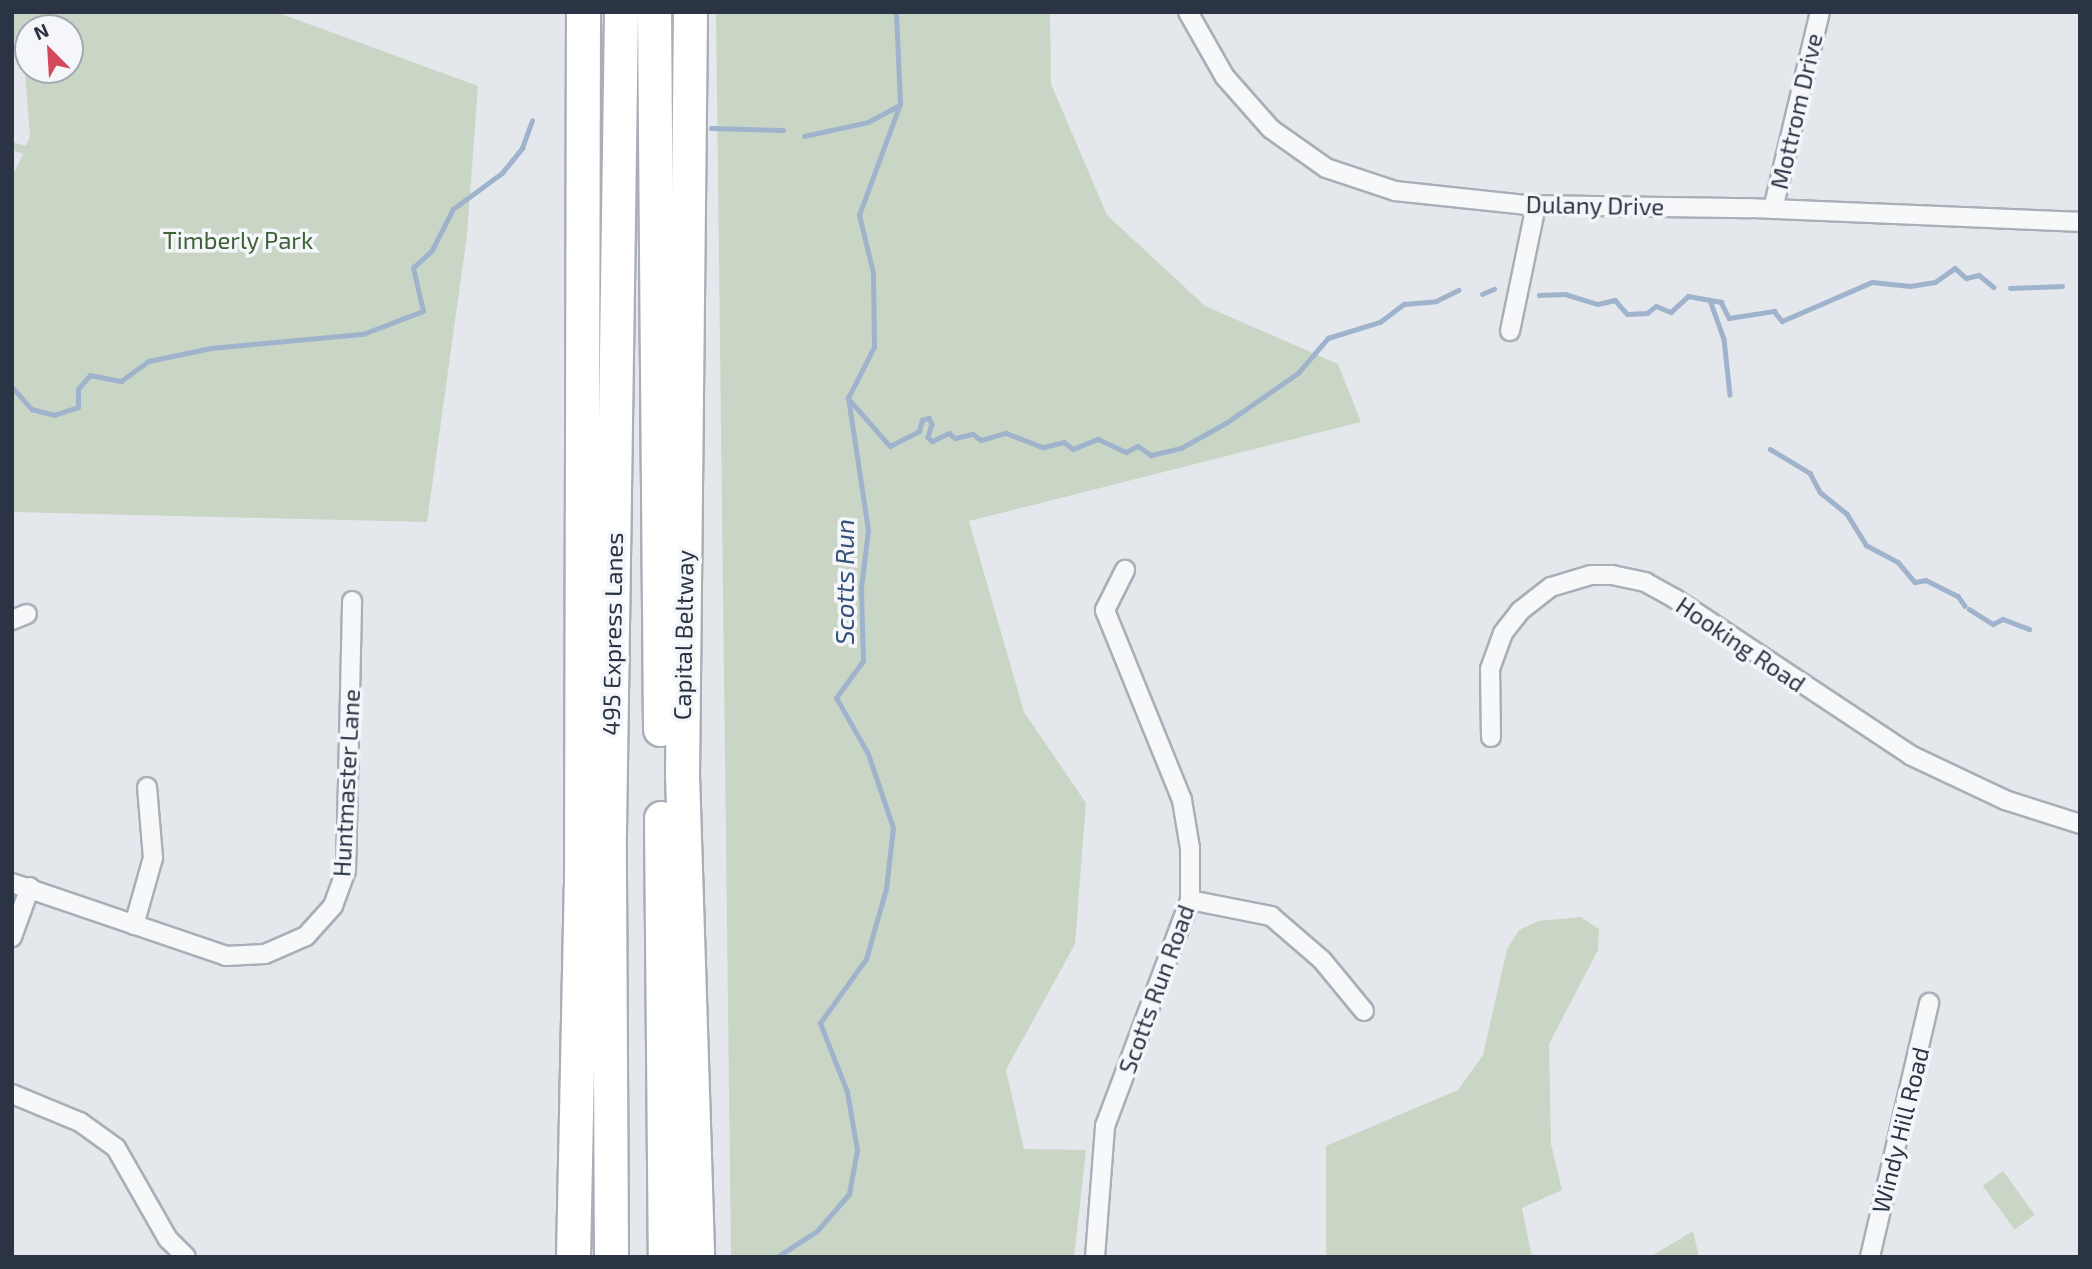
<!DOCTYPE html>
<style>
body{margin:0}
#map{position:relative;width:2092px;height:1269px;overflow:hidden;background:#e4e7ec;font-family:"Exo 2",sans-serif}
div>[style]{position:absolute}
.green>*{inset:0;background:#c9d6c5;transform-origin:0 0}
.stream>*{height:4.5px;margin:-2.25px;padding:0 2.25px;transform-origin:2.25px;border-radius:2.25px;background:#9fb4cc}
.roads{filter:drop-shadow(2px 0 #a9aeb7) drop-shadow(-2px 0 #a9aeb7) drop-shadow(0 2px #a9aeb7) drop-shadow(0 -2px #a9aeb7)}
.minor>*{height:18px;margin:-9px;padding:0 9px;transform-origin:9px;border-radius:9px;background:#f7f8fa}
.motorway>*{height:33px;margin:-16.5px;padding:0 16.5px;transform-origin:16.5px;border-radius:16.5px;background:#fff}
span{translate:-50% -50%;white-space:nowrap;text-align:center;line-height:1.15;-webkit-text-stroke:7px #f4f6f9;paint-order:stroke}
.street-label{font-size:24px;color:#2b3445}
.park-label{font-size:24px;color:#3f6138}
.water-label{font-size:26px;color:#34527a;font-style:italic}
.frame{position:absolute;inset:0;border:14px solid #2b3445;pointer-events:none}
.north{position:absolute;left:14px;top:14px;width:70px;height:70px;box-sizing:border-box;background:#f4f6f9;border:2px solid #a4a8b1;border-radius:50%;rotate:336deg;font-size:19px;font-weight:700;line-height:28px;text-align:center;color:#2b3445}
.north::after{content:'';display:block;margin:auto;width:24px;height:32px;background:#d1495b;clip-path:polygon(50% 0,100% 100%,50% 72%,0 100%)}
</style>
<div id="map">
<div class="green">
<i style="clip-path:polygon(evenodd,12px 12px,276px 12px,478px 86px,467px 235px,427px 522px,12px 512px,12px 177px,23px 154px,12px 150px,12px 142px,26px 146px,30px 136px,23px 49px,12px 37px,12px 12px,28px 28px,70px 28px,70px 70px,28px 70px,28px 28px)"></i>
<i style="clip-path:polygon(716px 12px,1050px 12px,1051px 84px,1107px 215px,1205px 306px,1338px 364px,1361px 422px,969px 521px,1024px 712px,1086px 803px,1075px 944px,1006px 1070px,1024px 1149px,1086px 1150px,1074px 1257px,731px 1257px)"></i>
<i style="clip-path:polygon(1581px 917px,1599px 929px,1598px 950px,1549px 1044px,1551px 1144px,1562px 1190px,1522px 1208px,1532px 1257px,1326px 1257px,1326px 1146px,1458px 1090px,1483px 1055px,1507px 949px,1519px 930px,1538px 921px)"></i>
<i style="left:2003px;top:1171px;width:54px;height:25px;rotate:54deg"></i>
<i style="clip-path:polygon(1693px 1231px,1699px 1257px,1650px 1257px)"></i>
</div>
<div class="stream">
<i style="left:711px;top:128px;width:72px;rotate:1.6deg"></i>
<i style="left:804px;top:136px;width:66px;rotate:-12.3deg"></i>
<i style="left:868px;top:122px;width:34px;rotate:-28deg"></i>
<i style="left:2010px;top:288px;width:52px;rotate:-2.2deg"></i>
<i style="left:1482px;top:294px;width:13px;rotate:-23deg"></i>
<i style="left:1539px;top:295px;width:26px;rotate:-2deg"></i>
<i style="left:1565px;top:294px;width:34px;rotate:17deg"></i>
<i style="left:1598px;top:304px;width:17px;rotate:-13deg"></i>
<i style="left:1615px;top:300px;width:18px;rotate:49deg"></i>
<i style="left:1627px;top:314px;width:20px;rotate:-3deg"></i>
<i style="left:1647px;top:313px;width:11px;rotate:-38deg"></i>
<i style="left:1656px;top:306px;width:16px;rotate:22deg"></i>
<i style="left:1671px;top:312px;width:23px;rotate:-43deg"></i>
<i style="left:1688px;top:296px;width:34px;rotate:10deg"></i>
<i style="left:1721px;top:302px;width:18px;rotate:63deg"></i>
<i style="left:1729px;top:318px;width:46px;rotate:-8.8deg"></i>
<i style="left:1774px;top:311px;width:13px;rotate:51deg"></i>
<i style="left:1782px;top:321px;width:98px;rotate:-23.4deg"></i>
<i style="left:1872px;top:282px;width:38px;rotate:6deg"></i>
<i style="left:1910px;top:286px;width:25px;rotate:-9deg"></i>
<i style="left:1935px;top:282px;width:24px;rotate:-35deg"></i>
<i style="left:1955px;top:268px;width:15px;rotate:42deg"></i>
<i style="left:1966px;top:278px;width:13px;rotate:-13deg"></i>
<i style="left:1979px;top:275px;width:19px;rotate:39deg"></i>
<i style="left:1710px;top:300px;width:41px;rotate:70.3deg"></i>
<i style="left:1724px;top:339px;width:56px;rotate:83.9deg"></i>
<i style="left:12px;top:387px;width:30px;rotate:48deg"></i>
<i style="left:32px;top:409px;width:23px;rotate:15deg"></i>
<i style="left:54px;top:415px;width:25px;rotate:-18deg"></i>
<i style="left:78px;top:407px;width:18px;rotate:-90deg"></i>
<i style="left:78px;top:389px;width:18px;rotate:-49deg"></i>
<i style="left:90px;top:375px;width:32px;rotate:11deg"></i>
<i style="left:121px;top:381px;width:34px;rotate:-36deg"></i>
<i style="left:149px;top:361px;width:63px;rotate:-11.8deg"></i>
<i style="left:211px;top:348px;width:153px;rotate:-5.3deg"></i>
<i style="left:363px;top:334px;width:64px;rotate:-21deg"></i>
<i style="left:423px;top:311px;width:44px;rotate:-103.1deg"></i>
<i style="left:413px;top:268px;width:26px;rotate:-43deg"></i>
<i style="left:432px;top:250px;width:46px;rotate:-62.9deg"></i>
<i style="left:453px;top:209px;width:61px;rotate:-36.3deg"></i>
<i style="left:502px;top:173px;width:32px;rotate:-51deg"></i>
<i style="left:522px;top:148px;width:29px;rotate:-70deg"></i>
<i style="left:848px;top:398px;width:64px;rotate:48.8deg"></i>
<i style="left:890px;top:446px;width:33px;rotate:-27deg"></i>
<i style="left:919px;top:431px;width:11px;rotate:-75deg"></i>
<i style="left:922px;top:420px;width:7px;rotate:-16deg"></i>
<i style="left:929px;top:418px;width:7px;rotate:63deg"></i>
<i style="left:932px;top:424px;width:14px;rotate:107deg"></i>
<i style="left:928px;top:437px;width:6px;rotate:45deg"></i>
<i style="left:932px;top:441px;width:19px;rotate:-25deg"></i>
<i style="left:949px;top:433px;width:8px;rotate:40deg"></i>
<i style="left:955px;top:438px;width:18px;rotate:-13deg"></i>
<i style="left:973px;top:434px;width:10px;rotate:37deg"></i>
<i style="left:981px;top:440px;width:26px;rotate:-16deg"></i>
<i style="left:1006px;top:433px;width:40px;rotate:21deg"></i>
<i style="left:1043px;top:447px;width:22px;rotate:-13deg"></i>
<i style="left:1064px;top:442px;width:11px;rotate:38deg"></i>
<i style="left:1073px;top:449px;width:27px;rotate:-22deg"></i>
<i style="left:1098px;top:439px;width:31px;rotate:25deg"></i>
<i style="left:1126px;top:452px;width:13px;rotate:-27deg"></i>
<i style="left:1138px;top:446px;width:16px;rotate:35deg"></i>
<i style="left:1151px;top:455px;width:31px;rotate:-13deg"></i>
<i style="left:1181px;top:448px;width:51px;rotate:-29.1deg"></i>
<i style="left:1226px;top:423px;width:88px;rotate:-34.8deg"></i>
<i style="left:1298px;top:373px;width:46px;rotate:-49.4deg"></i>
<i style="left:1328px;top:338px;width:54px;rotate:-17.1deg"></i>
<i style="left:1380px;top:322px;width:30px;rotate:-37deg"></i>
<i style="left:1404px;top:304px;width:32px;rotate:-5deg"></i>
<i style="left:1436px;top:301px;width:25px;rotate:-26deg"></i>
<i style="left:1770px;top:449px;width:47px;rotate:31deg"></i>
<i style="left:1810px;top:473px;width:21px;rotate:62deg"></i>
<i style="left:1820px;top:492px;width:35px;rotate:39deg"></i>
<i style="left:1847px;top:514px;width:36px;rotate:58deg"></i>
<i style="left:1866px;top:545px;width:36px;rotate:28deg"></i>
<i style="left:1898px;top:562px;width:26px;rotate:50deg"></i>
<i style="left:1915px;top:582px;width:11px;rotate:-10deg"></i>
<i style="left:1926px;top:580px;width:36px;rotate:27deg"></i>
<i style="left:1958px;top:596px;width:12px;rotate:55deg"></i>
<i style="left:1969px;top:609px;width:28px;rotate:32deg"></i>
<i style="left:1993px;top:624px;width:11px;rotate:-27deg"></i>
<i style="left:2003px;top:619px;width:28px;rotate:21deg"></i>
<i style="left:777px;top:1257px;width:48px;rotate:-33deg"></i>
<i style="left:817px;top:1231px;width:49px;rotate:-49.1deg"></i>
<i style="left:849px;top:1194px;width:45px;rotate:-79.7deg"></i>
<i style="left:857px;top:1150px;width:59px;rotate:-99.8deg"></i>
<i style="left:847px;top:1092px;width:74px;rotate:-111.4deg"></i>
<i style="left:820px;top:1023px;width:79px;rotate:-54.3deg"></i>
<i style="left:866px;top:959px;width:73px;rotate:-74.1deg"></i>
<i style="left:886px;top:889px;width:61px;rotate:-83.5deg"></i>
<i style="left:893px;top:828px;width:78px;rotate:-108.7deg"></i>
<i style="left:868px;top:754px;width:64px;rotate:-119.7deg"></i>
<i style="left:836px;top:698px;width:46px;rotate:-53.9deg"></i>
<i style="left:863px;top:661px;width:73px;rotate:-91.6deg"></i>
<i style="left:861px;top:588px;width:58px;rotate:-83.1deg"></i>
<i style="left:868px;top:530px;width:134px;rotate:-98.6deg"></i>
<i style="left:848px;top:398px;width:57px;rotate:-63deg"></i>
<i style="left:874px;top:347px;width:74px;rotate:-90.8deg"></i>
<i style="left:873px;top:273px;width:60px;rotate:-103.6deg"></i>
<i style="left:859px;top:215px;width:118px;rotate:-69.7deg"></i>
<i style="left:900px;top:104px;width:92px;rotate:-92.5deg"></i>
</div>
<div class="roads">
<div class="minor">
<i style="left:1188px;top:12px;width:75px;rotate:60.4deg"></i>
<i style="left:1225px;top:77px;width:69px;rotate:48.5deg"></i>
<i style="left:1271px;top:129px;width:67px;rotate:35.3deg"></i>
<i style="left:1326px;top:168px;width:73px;rotate:18.4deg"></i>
<i style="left:1395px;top:191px;width:131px;rotate:6.1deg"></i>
<i style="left:1525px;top:205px;width:225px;rotate:0.8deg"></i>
<i style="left:1750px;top:208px;width:330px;rotate:2.4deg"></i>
<i style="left:1773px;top:209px;width:203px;rotate:-76.6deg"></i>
<i style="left:1510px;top:331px;width:129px;rotate:-78.3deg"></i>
<i style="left:12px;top:620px;width:16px;rotate:-22deg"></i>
<i style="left:1491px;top:737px;width:68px;rotate:-90.8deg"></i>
<i style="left:1490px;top:669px;width:38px;rotate:-70deg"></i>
<i style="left:1503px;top:633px;width:28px;rotate:-52deg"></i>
<i style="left:1520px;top:611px;width:39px;rotate:-38deg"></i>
<i style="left:1551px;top:587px;width:42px;rotate:-16.7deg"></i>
<i style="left:1591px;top:575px;width:21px"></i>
<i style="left:1612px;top:575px;width:34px;rotate:12deg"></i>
<i style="left:1645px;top:582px;width:33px;rotate:29deg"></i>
<i style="left:1674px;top:598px;width:283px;rotate:33.6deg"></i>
<i style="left:1910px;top:755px;width:105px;rotate:25.3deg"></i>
<i style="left:2005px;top:800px;width:79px;rotate:17.7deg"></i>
<i style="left:12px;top:883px;width:226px;rotate:18.8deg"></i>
<i style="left:226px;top:956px;width:39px;rotate:-3deg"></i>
<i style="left:265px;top:954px;width:45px;rotate:-23.7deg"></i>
<i style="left:306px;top:936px;width:40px;rotate:-48deg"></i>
<i style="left:333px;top:906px;width:38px;rotate:-70deg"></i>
<i style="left:346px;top:870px;width:269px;rotate:-88.7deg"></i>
<i style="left:1190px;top:900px;width:83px;rotate:11.2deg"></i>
<i style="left:1271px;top:916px;width:67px;rotate:40.8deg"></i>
<i style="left:1322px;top:960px;width:66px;rotate:50.5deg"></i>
<i style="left:134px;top:925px;width:70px;rotate:-74.2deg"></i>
<i style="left:153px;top:858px;width:71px;rotate:-94.8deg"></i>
<i style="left:12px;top:937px;width:53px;rotate:-70.2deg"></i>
<i style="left:12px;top:1094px;width:74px;rotate:22.4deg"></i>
<i style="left:80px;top:1122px;width:44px;rotate:35.8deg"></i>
<i style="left:116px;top:1148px;width:105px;rotate:60.3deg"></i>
<i style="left:168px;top:1239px;width:25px;rotate:45deg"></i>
<i style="left:1095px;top:1257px;width:131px;rotate:-85.6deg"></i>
<i style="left:1105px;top:1126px;width:241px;rotate:-69.4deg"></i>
<i style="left:1190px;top:900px;width:52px;rotate:-90deg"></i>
<i style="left:1190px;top:848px;width:49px;rotate:-99.5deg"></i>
<i style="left:1182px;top:800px;width:205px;rotate:-112.1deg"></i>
<i style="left:1105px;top:610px;width:45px;rotate:-63.4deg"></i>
<i style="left:1870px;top:1257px;width:261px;rotate:-76.9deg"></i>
</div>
<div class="motorway">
<i style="left:654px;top:12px;width:717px;rotate:89.52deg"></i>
<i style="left:690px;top:12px;width:762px;rotate:90.6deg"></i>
<i style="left:682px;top:774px;width:483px;rotate:88.2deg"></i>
<i style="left:661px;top:818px;width:439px;rotate:89.5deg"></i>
<i style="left:573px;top:1257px;width:370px;rotate:-88.8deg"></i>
<i style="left:581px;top:887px;width:875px;rotate:-89.87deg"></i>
<i style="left:611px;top:1257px;width:426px;rotate:-90.3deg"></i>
<i style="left:609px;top:831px;width:819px;rotate:-89.16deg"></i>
</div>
</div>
<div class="street-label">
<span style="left:1796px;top:111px;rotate:-77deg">Mottrom Drive</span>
<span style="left:1595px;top:205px;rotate:1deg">Dulany Drive</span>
<span style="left:612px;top:634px;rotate:-89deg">495 Express Lanes</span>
<span style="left:683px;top:635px;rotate:-89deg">Capital Beltway</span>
<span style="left:1741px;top:644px;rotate:34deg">Hooking Road</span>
<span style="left:346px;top:783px;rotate:-87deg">Huntmaster Lane</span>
<span style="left:1156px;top:989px;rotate:-70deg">Scotts Run Road</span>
<span style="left:1900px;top:1130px;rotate:-76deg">Windy Hill Road</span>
</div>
<div class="park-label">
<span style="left:238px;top:240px">Timberly Park</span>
</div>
<div class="water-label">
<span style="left:844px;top:582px;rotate:-90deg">Scotts Run</span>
</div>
<div class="frame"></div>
<div class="north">N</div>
</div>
